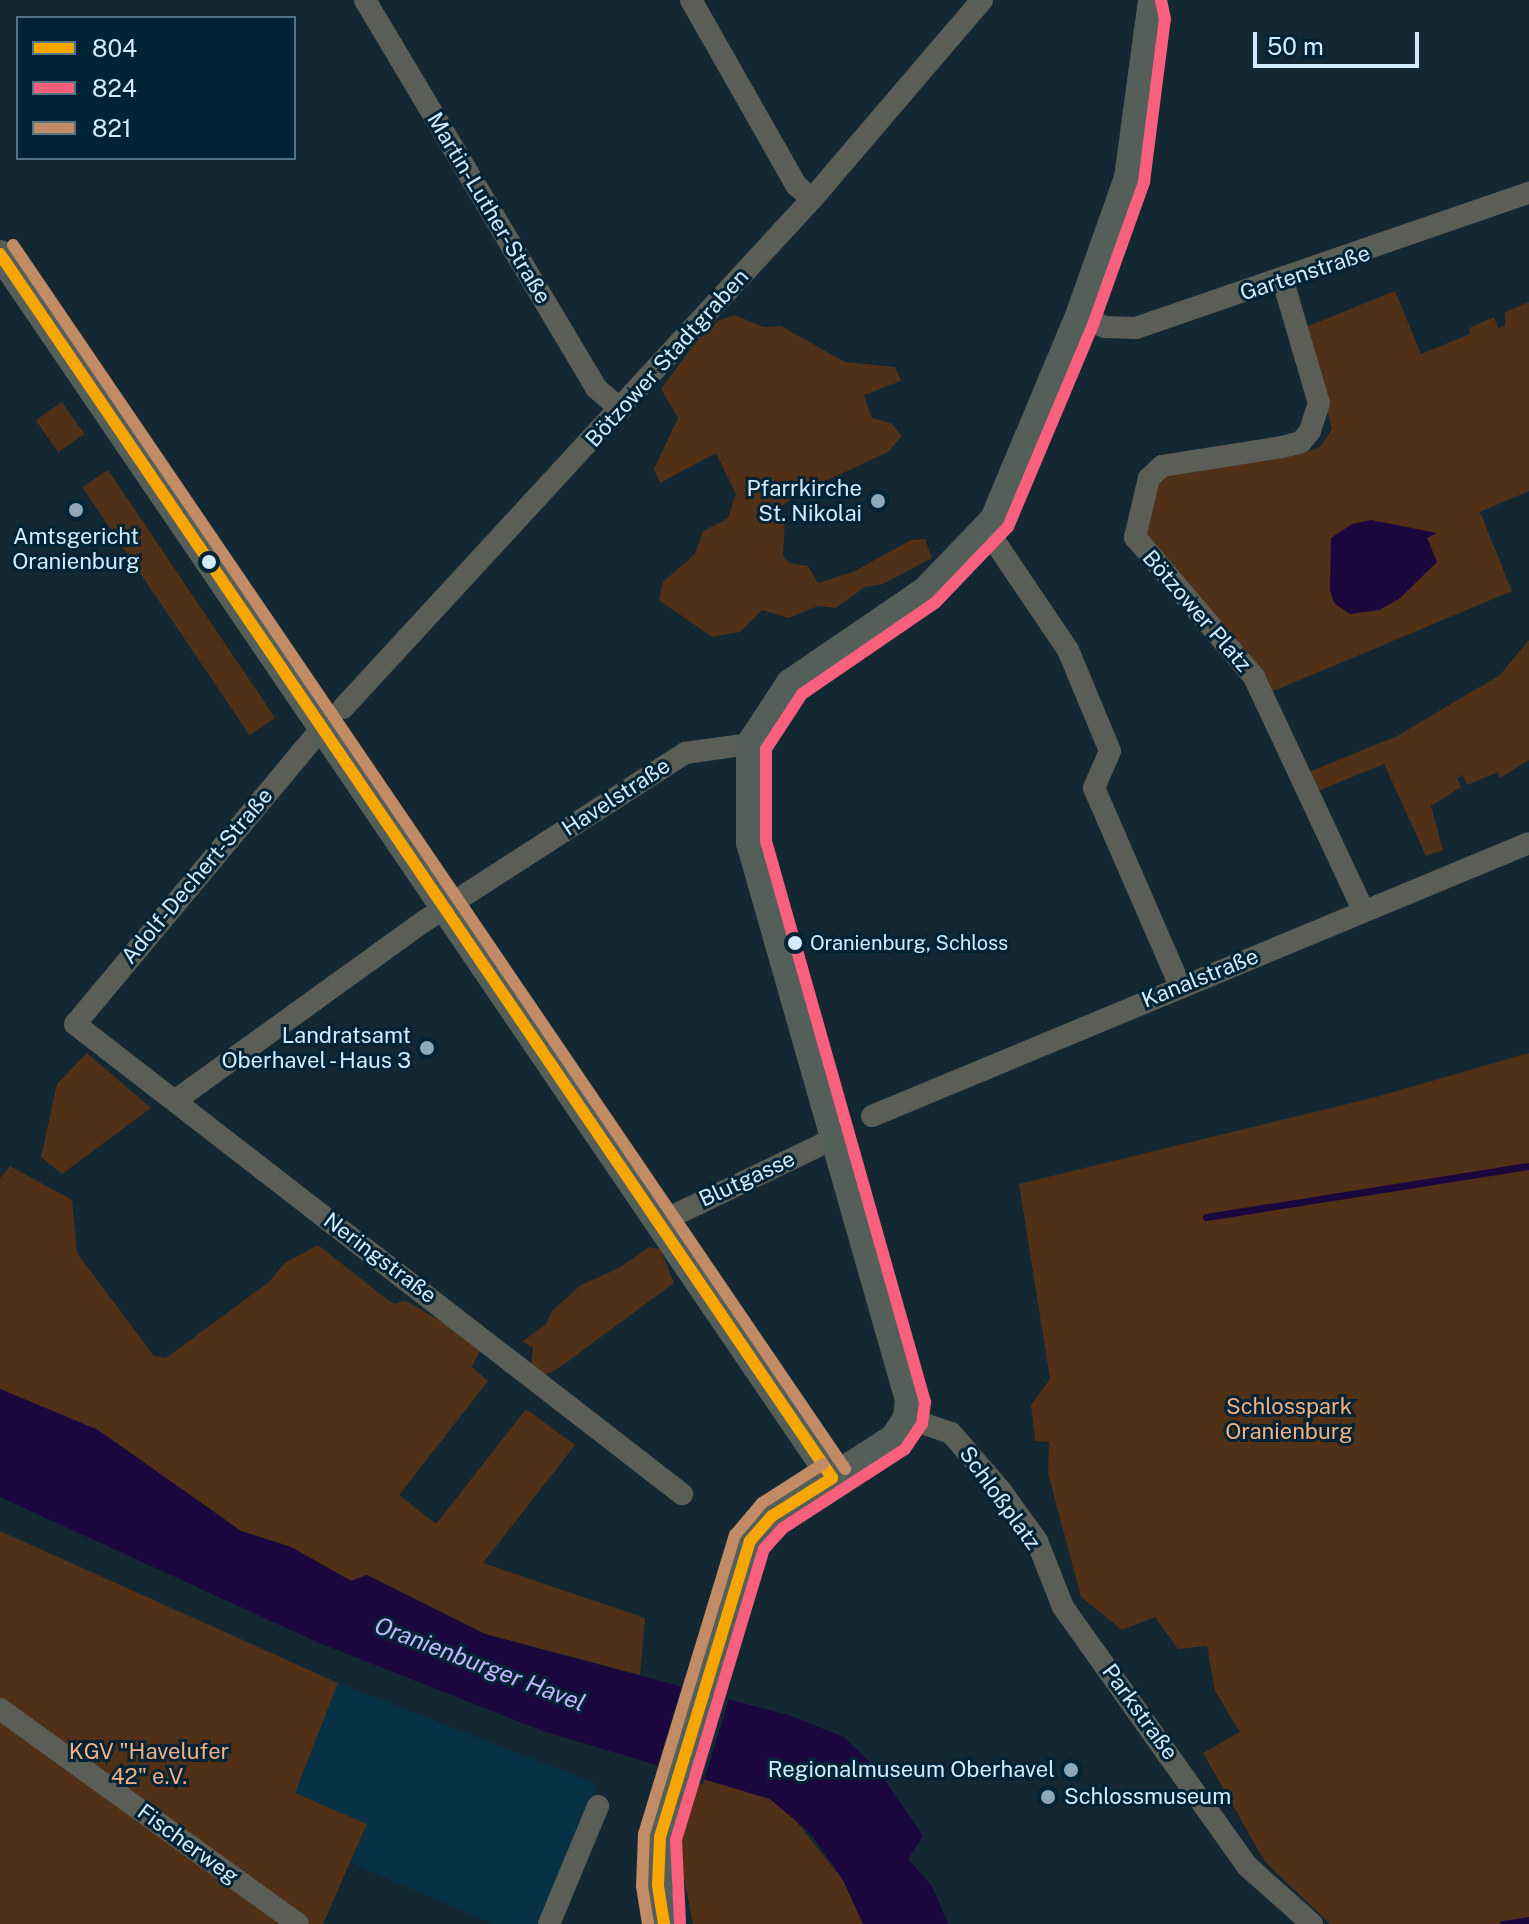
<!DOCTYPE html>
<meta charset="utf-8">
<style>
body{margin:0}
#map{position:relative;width:1529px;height:1924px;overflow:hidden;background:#132833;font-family:"Public Sans",sans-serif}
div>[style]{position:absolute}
.built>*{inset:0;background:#073245}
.green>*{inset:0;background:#503016;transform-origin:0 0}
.water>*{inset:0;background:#1b063d}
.pier>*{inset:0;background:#132833;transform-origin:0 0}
.stream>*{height:7px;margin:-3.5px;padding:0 3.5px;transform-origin:3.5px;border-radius:3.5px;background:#1b063d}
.minor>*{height:22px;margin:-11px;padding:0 11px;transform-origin:11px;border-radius:11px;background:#5a5e57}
.major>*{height:28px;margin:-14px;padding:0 14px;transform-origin:14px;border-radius:14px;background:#555f59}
.bus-1>*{height:12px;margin:-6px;padding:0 6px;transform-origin:6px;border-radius:6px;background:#f7a600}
.bus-2>*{height:12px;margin:-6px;padding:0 6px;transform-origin:6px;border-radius:6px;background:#f8607d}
.bus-3>*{height:12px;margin:-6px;padding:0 6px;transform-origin:6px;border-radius:6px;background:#c18c65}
.dots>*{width:22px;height:22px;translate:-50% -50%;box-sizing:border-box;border:4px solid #002335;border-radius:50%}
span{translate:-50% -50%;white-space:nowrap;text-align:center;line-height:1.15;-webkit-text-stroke:6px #002335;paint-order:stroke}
.bus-label{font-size:20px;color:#d2ecfd}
.left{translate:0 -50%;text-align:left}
.street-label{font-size:22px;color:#d2ecfd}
.poi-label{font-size:22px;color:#d2ecfd}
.right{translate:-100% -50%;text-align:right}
.park-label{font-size:22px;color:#f8b07f}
.water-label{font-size:24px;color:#c5b3fe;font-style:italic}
.legend{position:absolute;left:16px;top:16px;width:280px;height:144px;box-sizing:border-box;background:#002335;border:2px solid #547385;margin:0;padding:10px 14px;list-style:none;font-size:24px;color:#d2ecfd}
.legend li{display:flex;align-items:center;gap:16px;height:40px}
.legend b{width:40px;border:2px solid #547385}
.scale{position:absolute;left:1253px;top:32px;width:166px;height:36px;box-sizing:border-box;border:4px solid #d2ecfd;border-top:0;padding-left:10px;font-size:24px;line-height:28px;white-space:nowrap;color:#d2ecfd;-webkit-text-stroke:6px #002335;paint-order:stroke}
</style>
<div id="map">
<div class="built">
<i style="clip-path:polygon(338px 1683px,597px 1784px,540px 1924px,494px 1924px,351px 1863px,367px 1824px,295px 1793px)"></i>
</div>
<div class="green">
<i style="clip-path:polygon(1395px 291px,1421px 354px,1470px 334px,1469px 328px,1494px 317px,1498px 328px,1505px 326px,1505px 312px,1529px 302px,1529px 491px,1480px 512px,1512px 591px,1269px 693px,1249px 653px,1151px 549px,1142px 525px,1144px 510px,1162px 477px,1173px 471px,1307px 452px,1321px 446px,1332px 429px,1306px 327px)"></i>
<i style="clip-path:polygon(734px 315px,764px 327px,781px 326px,845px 362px,895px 367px,901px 381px,864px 395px,872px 418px,891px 423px,902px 436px,888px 452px,796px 495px,778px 509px,785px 523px,783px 556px,789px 563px,808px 566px,818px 583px,853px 572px,911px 540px,925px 539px,932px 558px,883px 584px,865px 587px,836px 608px,818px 606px,789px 618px,762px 610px,740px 632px,712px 637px,659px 600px,663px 582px,695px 554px,703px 531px,728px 518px,736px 494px,716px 453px,660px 483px,654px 469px,678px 418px,661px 389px,695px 343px,718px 321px)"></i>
<i style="left:62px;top:402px;width:39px;height:32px;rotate:55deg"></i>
<i style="left:108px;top:470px;width:299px;height:31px;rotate:56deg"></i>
<i style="clip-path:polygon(1529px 640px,1529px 760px,1500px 778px,1498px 772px,1467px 785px,1463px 775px,1457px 778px,1461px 787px,1431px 806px,1443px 850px,1426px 856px,1384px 764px,1313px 793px,1304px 774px,1397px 736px,1500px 675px)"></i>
<i style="clip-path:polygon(87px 1053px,151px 1108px,62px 1174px,41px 1157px,57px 1084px)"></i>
<i style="clip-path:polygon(1529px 1053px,1529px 1924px,1330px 1924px,1265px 1862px,1203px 1753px,1240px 1732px,1215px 1691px,1207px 1646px,1178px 1649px,1155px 1617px,1122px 1630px,1081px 1597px,1048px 1473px,1049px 1442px,1035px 1441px,1031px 1405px,1050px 1379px,1019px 1184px,1376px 1097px)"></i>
<i style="clip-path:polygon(10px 1166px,72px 1200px,77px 1253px,154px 1356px,166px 1358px,269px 1282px,285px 1263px,318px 1245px,384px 1297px,395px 1304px,405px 1300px,482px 1346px,472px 1367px,488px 1381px,399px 1495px,436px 1524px,526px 1409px,575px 1445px,483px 1563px,645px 1618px,640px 1675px,485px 1634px,367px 1575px,351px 1581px,291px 1547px,241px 1531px,98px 1430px,0 1389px,0 1178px)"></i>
<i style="clip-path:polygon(649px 1247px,660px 1249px,674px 1283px,559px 1368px,545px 1375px,531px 1366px,533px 1348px,523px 1341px,546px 1324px,552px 1311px,581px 1285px,619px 1268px)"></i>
<i style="clip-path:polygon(0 1531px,338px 1683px,295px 1793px,367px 1824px,323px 1924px,0 1924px)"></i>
<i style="clip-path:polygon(694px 1776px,770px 1799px,791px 1815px,843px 1880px,863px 1924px,693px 1924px,679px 1853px)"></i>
</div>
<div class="water">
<i style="clip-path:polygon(1371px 520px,1437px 533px,1427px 538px,1437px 562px,1399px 599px,1379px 610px,1350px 614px,1334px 603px,1330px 590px,1331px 538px,1352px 524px)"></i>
<i style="clip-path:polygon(0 1389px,98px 1430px,241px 1531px,291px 1547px,351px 1581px,367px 1575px,485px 1634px,791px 1716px,844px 1737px,878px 1770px,923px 1836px,908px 1859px,932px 1886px,948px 1924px,863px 1924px,843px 1880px,811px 1834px,770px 1799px,543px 1731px,317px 1642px,0 1497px)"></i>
</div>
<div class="pier">
<i style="left:683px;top:1682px;width:49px;height:92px;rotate:17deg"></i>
</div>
<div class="stream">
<i style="left:1206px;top:1217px;width:327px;rotate:-9deg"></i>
<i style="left:1503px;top:1924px;width:26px;rotate:-9deg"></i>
</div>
<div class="minor">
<i style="left:365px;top:0;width:452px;rotate:59.2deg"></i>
<i style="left:596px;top:388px;width:33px;rotate:41deg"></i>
<i style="left:691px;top:0;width:213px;rotate:60.4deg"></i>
<i style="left:796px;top:185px;width:21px;rotate:41deg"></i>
<i style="left:1283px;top:281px;width:127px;rotate:73.6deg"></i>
<i style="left:1319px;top:403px;width:29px;rotate:108deg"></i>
<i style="left:1310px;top:431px;width:14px;rotate:129deg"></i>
<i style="left:1301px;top:442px;width:20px;rotate:165deg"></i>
<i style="left:1282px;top:447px;width:121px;rotate:171deg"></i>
<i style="left:1162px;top:466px;width:18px;rotate:137deg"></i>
<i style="left:1149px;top:478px;width:61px;rotate:103.3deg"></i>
<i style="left:1135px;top:537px;width:184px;rotate:49.6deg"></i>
<i style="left:1254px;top:677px;width:257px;rotate:64.9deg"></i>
<i style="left:1079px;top:316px;width:28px;rotate:23deg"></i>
<i style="left:1105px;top:327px;width:31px;rotate:2deg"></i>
<i style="left:1136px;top:328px;width:416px;rotate:-19deg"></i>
<i style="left:987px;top:530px;width:145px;rotate:56deg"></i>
<i style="left:1068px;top:650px;width:109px;rotate:67.4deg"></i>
<i style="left:1110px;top:751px;width:40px;rotate:113.4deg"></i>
<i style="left:1094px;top:788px;width:216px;rotate:66.5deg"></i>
<i style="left:343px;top:708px;width:692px;rotate:-47.34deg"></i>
<i style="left:812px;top:199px;width:262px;rotate:-49.5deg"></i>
<i style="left:321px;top:729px;width:384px;rotate:129.8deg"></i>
<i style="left:75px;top:1024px;width:768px;rotate:37.75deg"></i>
<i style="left:176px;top:1100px;width:308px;rotate:-35.8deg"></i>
<i style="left:426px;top:920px;width:308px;rotate:-32.8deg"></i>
<i style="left:685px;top:753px;width:66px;rotate:-7.9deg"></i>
<i style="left:872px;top:1116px;width:711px;rotate:-22.56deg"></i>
<i style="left:660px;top:1222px;width:194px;rotate:-25.6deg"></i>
<i style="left:907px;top:1418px;width:46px;rotate:18.8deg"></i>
<i style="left:951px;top:1433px;width:77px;rotate:49.2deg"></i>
<i style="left:1001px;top:1491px;width:62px;rotate:54.2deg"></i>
<i style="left:1037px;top:1541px;width:71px;rotate:68.5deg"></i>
<i style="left:1063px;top:1607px;width:318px;rotate:54.6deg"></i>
<i style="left:1247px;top:1866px;width:87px;rotate:41.7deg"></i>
<i style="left:0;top:1709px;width:367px;rotate:35.8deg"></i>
<i style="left:549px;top:1924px;width:128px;rotate:-67.4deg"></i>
</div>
<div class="major">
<i style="left:0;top:254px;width:1480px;rotate:55.79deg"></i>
<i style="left:664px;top:1924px;width:39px;rotate:-99deg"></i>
<i style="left:658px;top:1885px;width:48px;rotate:-87.6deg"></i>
<i style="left:660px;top:1837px;width:309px;rotate:-73.1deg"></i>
<i style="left:750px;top:1541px;width:33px;rotate:-49deg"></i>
<i style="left:772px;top:1516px;width:145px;rotate:-32.6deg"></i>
<i style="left:894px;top:1438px;width:24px;rotate:-57deg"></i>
<i style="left:907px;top:1418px;width:18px;rotate:-84deg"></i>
<i style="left:909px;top:1400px;width:579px;rotate:-105.93deg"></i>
<i style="left:750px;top:843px;width:99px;rotate:-90deg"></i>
<i style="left:750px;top:744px;width:73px;rotate:-56.7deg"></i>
<i style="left:790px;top:683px;width:163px;rotate:-34.3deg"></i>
<i style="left:925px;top:591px;width:100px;rotate:-46.2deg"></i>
<i style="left:994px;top:519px;width:220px;rotate:-67.3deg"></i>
<i style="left:1079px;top:316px;width:146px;rotate:-70.5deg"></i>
<i style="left:1128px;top:178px;width:180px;rotate:-82.3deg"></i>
</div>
<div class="bus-1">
<i style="left:0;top:254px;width:1480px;rotate:55.79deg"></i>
<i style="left:664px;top:1924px;width:39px;rotate:-99deg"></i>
<i style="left:658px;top:1885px;width:48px;rotate:-87.6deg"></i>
<i style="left:660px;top:1837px;width:309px;rotate:-73.1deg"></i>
<i style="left:750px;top:1541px;width:33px;rotate:-49deg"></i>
<i style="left:772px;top:1516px;width:71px;rotate:-32.3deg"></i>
</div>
<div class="bus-2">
<i style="left:680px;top:1922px;width:82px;rotate:-92.8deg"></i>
<i style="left:676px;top:1840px;width:304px;rotate:-73.2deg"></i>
<i style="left:764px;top:1549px;width:28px;rotate:-48deg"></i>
<i style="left:783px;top:1528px;width:145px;rotate:-32.9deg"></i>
<i style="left:905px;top:1449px;width:30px;rotate:-56deg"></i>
<i style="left:922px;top:1424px;width:22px;rotate:-82deg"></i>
<i style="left:925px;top:1402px;width:583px;rotate:-105.82deg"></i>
<i style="left:766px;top:841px;width:92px;rotate:-90deg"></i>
<i style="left:766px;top:749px;width:66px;rotate:-56.8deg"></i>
<i style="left:802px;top:694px;width:161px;rotate:-34.4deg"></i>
<i style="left:935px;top:603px;width:105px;rotate:-46.2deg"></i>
<i style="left:1008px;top:527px;width:222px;rotate:-67.2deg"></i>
<i style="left:1094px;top:322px;width:149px;rotate:-70.3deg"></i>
<i style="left:1144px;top:182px;width:164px;rotate:-82.7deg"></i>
<i style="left:1165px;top:19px;width:19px;rotate:-102deg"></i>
</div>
<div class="bus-3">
<i style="left:13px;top:245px;width:1480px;rotate:55.79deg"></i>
<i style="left:648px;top:1924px;width:38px;rotate:-99deg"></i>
<i style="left:642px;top:1886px;width:52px;rotate:-87.8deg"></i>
<i style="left:644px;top:1834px;width:313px;rotate:-73.1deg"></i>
<i style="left:735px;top:1535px;width:42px;rotate:-49.8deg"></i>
<i style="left:762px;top:1503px;width:72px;rotate:-32.6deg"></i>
</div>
<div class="dots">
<i style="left:878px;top:501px;background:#8fa7b6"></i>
<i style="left:76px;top:510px;background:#8fa7b6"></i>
<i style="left:209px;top:562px;background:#d2ecfd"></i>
<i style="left:795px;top:943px;background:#d2ecfd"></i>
<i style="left:427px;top:1048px;background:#8fa7b6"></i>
<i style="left:1071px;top:1770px;background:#8fa7b6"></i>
<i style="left:1048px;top:1797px;background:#8fa7b6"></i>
</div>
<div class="bus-label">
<span class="left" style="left:810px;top:943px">Oranienburg, Schloss</span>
</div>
<div class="street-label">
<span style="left:489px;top:208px;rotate:59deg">Martin-Luther-Straße</span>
<span style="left:1305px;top:273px;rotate:-18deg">Gartenstraße</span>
<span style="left:667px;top:358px;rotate:-48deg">Bötzower Stadtgraben</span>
<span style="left:1197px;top:611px;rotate:49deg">Bötzower Platz</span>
<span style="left:616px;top:797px;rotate:-33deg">Havelstraße</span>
<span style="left:197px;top:876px;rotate:-50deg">Adolf-Dechert-Straße</span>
<span style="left:1200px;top:978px;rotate:-22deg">Kanalstraße</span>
<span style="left:747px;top:1179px;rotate:-25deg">Blutgasse</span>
<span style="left:380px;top:1258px;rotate:37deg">Neringstraße</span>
<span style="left:1000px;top:1498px;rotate:54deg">Schloßplatz</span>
<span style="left:1140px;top:1712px;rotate:54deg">Parkstraße</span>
<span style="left:188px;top:1844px;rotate:36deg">Fischerweg</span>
</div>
<div class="poi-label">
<span class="right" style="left:862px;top:501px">Pfarrkirche<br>St. Nikolai</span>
<span style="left:76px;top:549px">Amtsgericht<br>Oranienburg</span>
<span class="right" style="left:411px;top:1048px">Landratsamt<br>Oberhavel - Haus 3</span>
<span class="right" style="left:1055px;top:1770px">Regionalmuseum Oberhavel</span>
<span class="left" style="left:1064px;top:1797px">Schlossmuseum</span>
</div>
<div class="park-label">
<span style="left:1289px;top:1419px">Schlosspark<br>Oranienburg</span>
<span style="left:149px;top:1764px">KGV "Havelufer<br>42" e.V.</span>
</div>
<div class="water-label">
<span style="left:480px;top:1664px;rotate:21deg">Oranienburger Havel</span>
</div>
<ul class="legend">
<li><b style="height:10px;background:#f7a600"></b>804</li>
<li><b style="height:10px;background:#f8607d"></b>824</li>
<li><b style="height:10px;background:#c18c65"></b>821</li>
</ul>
<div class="scale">50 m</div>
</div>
